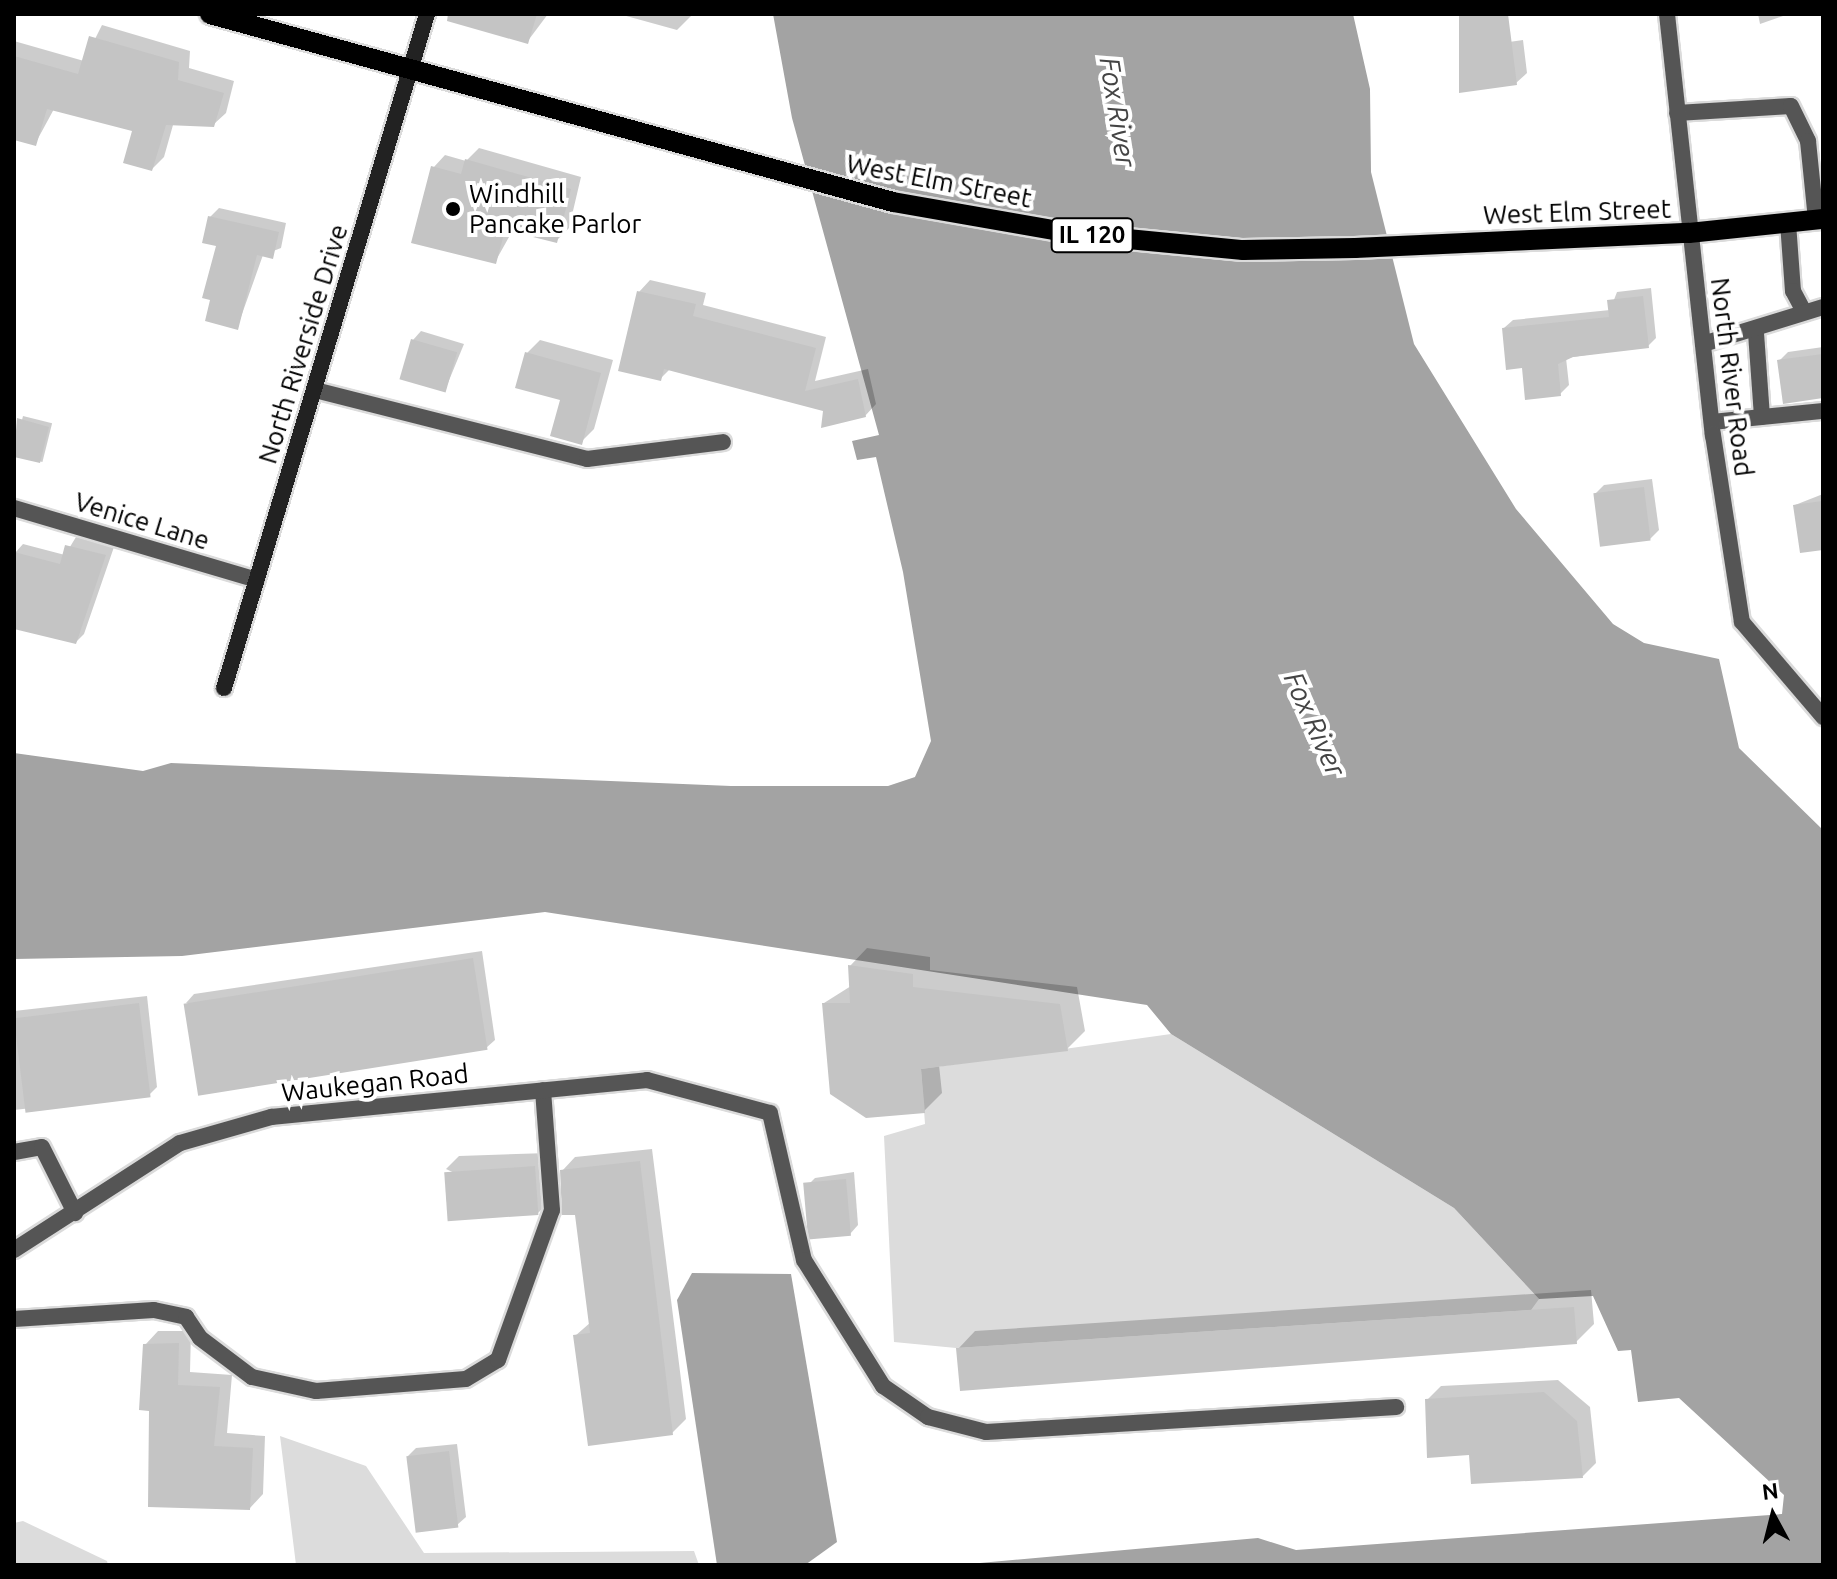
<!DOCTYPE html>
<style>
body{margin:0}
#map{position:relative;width:1837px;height:1579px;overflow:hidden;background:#fff;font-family:Ubuntu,sans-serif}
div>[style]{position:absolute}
.green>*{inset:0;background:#dcdcdc}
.water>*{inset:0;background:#a3a3a3}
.shadow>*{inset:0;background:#0003;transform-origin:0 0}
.building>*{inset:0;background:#c4c4c4;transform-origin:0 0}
.roads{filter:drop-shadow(2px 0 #dbdbdb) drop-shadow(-2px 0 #dbdbdb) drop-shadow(0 2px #dbdbdb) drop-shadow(0 -2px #dbdbdb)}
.lane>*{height:16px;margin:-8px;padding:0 8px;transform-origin:8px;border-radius:8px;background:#555}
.street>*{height:16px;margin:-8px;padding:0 8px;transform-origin:8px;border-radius:8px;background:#555}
.secondary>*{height:16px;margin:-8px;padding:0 8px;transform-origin:8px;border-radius:8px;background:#222}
.primary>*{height:20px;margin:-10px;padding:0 10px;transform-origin:10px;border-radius:10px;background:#000}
.dots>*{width:22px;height:22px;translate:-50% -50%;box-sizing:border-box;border:4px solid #fff;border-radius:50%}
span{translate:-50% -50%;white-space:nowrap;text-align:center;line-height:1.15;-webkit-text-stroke:8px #fff;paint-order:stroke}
.shield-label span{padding:2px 6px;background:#fff;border:2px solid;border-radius:6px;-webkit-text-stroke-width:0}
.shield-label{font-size:24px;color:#000;font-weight:700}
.street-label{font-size:26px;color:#000}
.poi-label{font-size:26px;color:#000}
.left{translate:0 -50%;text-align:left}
.water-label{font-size:28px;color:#444;font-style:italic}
.frame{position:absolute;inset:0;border:16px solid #000;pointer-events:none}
.north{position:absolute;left:1733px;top:1475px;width:80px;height:80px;-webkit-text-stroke:6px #fff;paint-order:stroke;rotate:353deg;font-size:22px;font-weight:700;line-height:32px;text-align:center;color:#000}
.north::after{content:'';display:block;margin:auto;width:28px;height:36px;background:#000;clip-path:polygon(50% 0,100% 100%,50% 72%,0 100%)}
</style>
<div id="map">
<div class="green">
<i style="clip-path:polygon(1171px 1034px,1454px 1208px,1539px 1299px,1531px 1310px,956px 1348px,894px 1342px,884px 1136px,925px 1124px,921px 1069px)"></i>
<i style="clip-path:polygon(280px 1436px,366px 1466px,424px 1553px,694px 1551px,699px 1565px,296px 1565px)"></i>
<i style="clip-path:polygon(23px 1521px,107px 1561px,108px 1565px,14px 1565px,14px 1523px)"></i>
</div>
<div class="water">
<i style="clip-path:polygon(773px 14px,1353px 14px,1370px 89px,1371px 172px,1414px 344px,1516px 509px,1613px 624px,1644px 643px,1719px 659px,1739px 748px,1823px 830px,1823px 1565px,958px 1565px,1258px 1538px,1296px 1550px,1782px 1514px,1784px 1495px,1679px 1398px,1638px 1402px,1631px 1350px,1618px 1351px,1593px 1296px,1539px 1299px,1454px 1208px,1171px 1034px,1147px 1005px,545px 912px,182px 956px,14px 959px,14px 753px,143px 771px,171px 763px,731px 786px,888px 786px,915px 777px,931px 741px,903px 572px,876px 457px,857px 460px,852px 441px,879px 435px,792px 118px)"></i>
<i style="clip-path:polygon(692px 1273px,791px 1274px,837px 1542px,805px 1565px,717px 1565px,677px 1300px)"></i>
</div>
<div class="shadow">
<i style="clip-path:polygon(468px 14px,548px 14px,527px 42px)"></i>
<i style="clip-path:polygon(619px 14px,693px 14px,677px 30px)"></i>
<i style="clip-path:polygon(1461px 14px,1500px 14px,1502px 43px,1523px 40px,1527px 73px,1516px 83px)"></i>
<i style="clip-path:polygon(1758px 14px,1789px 14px,1760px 24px)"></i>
<i style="clip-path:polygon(102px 25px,190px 51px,189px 68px,234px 81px,226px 113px,214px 124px,173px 125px,164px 157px,152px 169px,135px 130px,54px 109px,35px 144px,14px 138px,14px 41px,84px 61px)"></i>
<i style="clip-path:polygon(479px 148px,581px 177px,569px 228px,557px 240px,513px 230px,495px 262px,433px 168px,445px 155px,466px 161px)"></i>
<i style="clip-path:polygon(219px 208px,286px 223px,281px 248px,263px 255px,237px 328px,210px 217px)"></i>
<i style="clip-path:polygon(650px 280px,706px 293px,703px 305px,826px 337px,815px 381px,868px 369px,876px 404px,865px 416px,670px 369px,660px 379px,639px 292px)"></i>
<i style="clip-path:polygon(1651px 288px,1656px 338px,1648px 346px,1566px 358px,1569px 385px,1560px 394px,1524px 366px,1504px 328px,1513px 320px,1610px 310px,1617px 292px)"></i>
<i style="clip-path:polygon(421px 331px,464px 344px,445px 390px,413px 340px)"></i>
<i style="clip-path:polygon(540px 340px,613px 360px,594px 429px,581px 442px,563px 399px,527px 353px)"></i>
<i style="clip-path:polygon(1823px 347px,1823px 396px,1780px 360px,1788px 352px)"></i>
<i style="left:23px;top:416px;width:30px;height:40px;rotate:14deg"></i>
<i style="clip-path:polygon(1652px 479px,1659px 530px,1650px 539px,1595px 494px,1604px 485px)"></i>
<i style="clip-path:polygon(1823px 494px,1823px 548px,1795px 505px)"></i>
<i style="clip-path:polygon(76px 537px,114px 547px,84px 634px,76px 642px,14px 626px,15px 553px,23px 544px,65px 555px)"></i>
<i style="clip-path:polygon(867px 948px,930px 957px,930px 970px,1077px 987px,1085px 1031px,1067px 1049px,939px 1065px,942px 1093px,924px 1111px,824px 1003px,851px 986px,850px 966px)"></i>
<i style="clip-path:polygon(482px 951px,495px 1040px,486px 1048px,186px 1003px,194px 994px)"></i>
<i style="clip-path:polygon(147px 996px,157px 1087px,149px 1095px,14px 1110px,14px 1011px)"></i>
<i style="clip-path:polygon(652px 1149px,686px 1419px,672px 1433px,575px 1336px,591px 1322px,577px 1213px,562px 1171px,575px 1157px)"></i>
<i style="clip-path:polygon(548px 1153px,551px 1200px,538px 1213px,446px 1169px,459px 1156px)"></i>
<i style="clip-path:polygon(854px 1172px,858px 1225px,850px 1234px,807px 1186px,815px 1178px)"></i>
<i style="clip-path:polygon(1591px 1290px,1594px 1324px,1576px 1342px,958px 1349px,975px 1331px)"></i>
<i style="clip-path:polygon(158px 1331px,191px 1331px,190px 1372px,232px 1375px,227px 1433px,265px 1436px,263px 1494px,250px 1508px,151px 1409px,145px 1345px)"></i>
<i style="clip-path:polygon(1558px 1380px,1590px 1407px,1596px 1463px,1583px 1476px,1470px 1453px,1427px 1400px,1441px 1386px)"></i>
<i style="clip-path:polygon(457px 1444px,466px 1517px,457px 1525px,408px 1456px,416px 1448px)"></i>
</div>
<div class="building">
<i style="clip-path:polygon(448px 14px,537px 14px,528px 44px,447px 21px)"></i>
<i style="clip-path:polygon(1459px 14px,1508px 14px,1517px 85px,1459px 93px)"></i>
<i style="clip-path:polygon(89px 36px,179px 62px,178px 80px,224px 93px,214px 127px,166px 125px,152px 171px,123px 163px,132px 131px,47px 109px,36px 146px,14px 140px,14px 56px,78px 74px)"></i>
<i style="clip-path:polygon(465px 159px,571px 189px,557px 243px,505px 230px,496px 264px,411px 243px,431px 166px,461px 174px)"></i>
<i style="clip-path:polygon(208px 216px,279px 232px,273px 259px,257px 255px,238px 330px,205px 321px,210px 300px,202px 298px,216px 246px,202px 243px)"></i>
<i style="clip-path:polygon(637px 291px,696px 304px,693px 316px,816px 348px,805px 391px,858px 379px,866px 417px,821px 428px,823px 411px,664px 369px,661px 381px,618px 371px)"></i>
<i style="clip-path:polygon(1643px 296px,1649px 348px,1573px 357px,1558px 364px,1561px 396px,1525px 400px,1522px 368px,1506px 370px,1502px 328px,1609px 317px,1607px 300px)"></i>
<i style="left:411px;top:339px;width:48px;height:42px;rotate:16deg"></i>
<i style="clip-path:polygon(525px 352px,601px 373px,582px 445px,550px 436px,560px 400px,515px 388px)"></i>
<i style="clip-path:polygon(1823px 354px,1823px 398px,1783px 404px,1777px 360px)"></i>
<i style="clip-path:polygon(17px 418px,49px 427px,40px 463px,14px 457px)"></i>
<i style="left:1644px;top:487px;width:54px;height:51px;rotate:83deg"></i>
<i style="clip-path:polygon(1823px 501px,1823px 550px,1800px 553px,1793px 505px)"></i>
<i style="clip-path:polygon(65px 545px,106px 555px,76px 644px,14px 629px,14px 552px,60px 564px)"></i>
<i style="left:473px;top:958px;width:93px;height:293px;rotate:81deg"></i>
<i style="clip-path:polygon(848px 965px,913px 974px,913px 987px,1060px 1004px,1068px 1051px,921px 1069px,925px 1113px,866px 1118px,830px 1094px,822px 1003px,850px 1003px)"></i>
<i style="left:139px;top:1003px;width:95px;height:126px;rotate:83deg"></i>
<i style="clip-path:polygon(640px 1161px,673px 1435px,588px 1446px,573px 1335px,590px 1333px,575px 1215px,562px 1215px,560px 1170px)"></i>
<i style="left:535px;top:1166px;width:49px;height:91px;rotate:86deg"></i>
<i style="left:846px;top:1179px;width:57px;height:43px;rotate:85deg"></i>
<i style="clip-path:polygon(1574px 1307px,1577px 1344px,960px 1391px,956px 1348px)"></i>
<i style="clip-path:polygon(179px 1343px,178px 1385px,220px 1387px,214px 1446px,253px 1448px,250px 1510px,148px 1507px,149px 1411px,139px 1410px,143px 1344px)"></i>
<i style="clip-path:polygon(1544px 1392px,1577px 1421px,1583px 1478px,1471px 1484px,1469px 1455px,1427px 1458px,1425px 1399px)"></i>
<i style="left:449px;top:1451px;width:77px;height:43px;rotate:83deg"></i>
</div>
<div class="roads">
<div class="lane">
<i style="left:1677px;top:113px;width:114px;rotate:-3.5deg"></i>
<i style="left:1791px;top:106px;width:39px;rotate:64deg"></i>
<i style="left:1808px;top:141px;width:79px;rotate:84.2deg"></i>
<i style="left:1788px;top:223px;width:68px;rotate:85.8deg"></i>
<i style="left:1793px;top:291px;width:19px;rotate:62deg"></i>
<i style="left:1756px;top:333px;width:84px;rotate:85.9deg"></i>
<i style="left:1703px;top:344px;width:126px;rotate:-17.1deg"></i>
<i style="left:315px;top:390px;width:281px;rotate:14.2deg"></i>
<i style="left:587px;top:459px;width:137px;rotate:-7.1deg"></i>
<i style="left:1712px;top:422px;width:112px;rotate:-5.7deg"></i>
<i style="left:770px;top:1113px;width:151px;rotate:77deg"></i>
<i style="left:804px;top:1260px;width:149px;rotate:57.9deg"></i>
<i style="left:883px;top:1386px;width:55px;rotate:34.6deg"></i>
<i style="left:928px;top:1417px;width:60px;rotate:14.5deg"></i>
<i style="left:986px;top:1432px;width:411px;rotate:-3.5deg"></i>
<i style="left:14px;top:1152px;width:28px;rotate:-10deg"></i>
<i style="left:42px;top:1147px;width:74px;rotate:63.4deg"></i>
<i style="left:14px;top:1319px;width:140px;rotate:-3.7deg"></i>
<i style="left:154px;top:1310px;width:33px;rotate:12deg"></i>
<i style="left:186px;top:1317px;width:25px;rotate:56deg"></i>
<i style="left:200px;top:1338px;width:65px;rotate:36.9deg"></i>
<i style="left:252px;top:1377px;width:66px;rotate:12.3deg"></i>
<i style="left:316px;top:1391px;width:150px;rotate:-4.6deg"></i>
<i style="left:466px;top:1379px;width:37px;rotate:-31deg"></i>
<i style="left:498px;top:1360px;width:159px;rotate:-70.2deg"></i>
<i style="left:552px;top:1210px;width:120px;rotate:-94.3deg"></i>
</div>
<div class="street">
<i style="left:1667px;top:14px;width:424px;rotate:83.8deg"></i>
<i style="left:1713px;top:435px;width:189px;rotate:81.2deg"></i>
<i style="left:1742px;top:622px;width:125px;rotate:49.5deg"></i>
<i style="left:14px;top:508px;width:253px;rotate:16.5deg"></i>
<i style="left:14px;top:1250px;width:197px;rotate:-32.8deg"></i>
<i style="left:180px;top:1143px;width:95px;rotate:-15.9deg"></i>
<i style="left:271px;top:1117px;width:378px;rotate:-5.6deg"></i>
<i style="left:647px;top:1080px;width:127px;rotate:15deg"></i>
</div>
<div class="secondary">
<i style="left:224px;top:688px;width:704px;rotate:-73.24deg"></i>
</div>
<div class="primary">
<i style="left:210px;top:14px;width:708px;rotate:15.39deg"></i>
<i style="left:893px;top:202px;width:186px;rotate:9.9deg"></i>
<i style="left:1076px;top:234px;width:168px;rotate:5.5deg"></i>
<i style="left:1243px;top:250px;width:112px;rotate:-1deg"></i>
<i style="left:1355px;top:248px;width:334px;rotate:-2.6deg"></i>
<i style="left:1689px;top:233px;width:135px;rotate:-6deg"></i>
</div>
</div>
<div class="dots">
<i style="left:453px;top:209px;background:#000"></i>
</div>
<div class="shield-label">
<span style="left:1092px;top:235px">IL 120</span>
</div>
<div class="street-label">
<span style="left:939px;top:181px;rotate:11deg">West Elm Street</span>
<span style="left:1577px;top:212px;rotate:-2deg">West Elm Street</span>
<span style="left:303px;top:344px;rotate:-73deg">North Riverside Drive</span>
<span style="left:1732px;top:377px;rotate:83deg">North River Road</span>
<span style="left:142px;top:521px;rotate:17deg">Venice Lane</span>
<span style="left:375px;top:1083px;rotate:-6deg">Waukegan Road</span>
</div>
<div class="poi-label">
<span class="left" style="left:469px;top:209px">Windhill<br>Pancake Parlor</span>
</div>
<div class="water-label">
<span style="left:1118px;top:112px;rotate:81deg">Fox River</span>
<span style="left:1315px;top:724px;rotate:66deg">Fox River</span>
</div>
<div class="frame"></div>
<div class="north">N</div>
</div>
